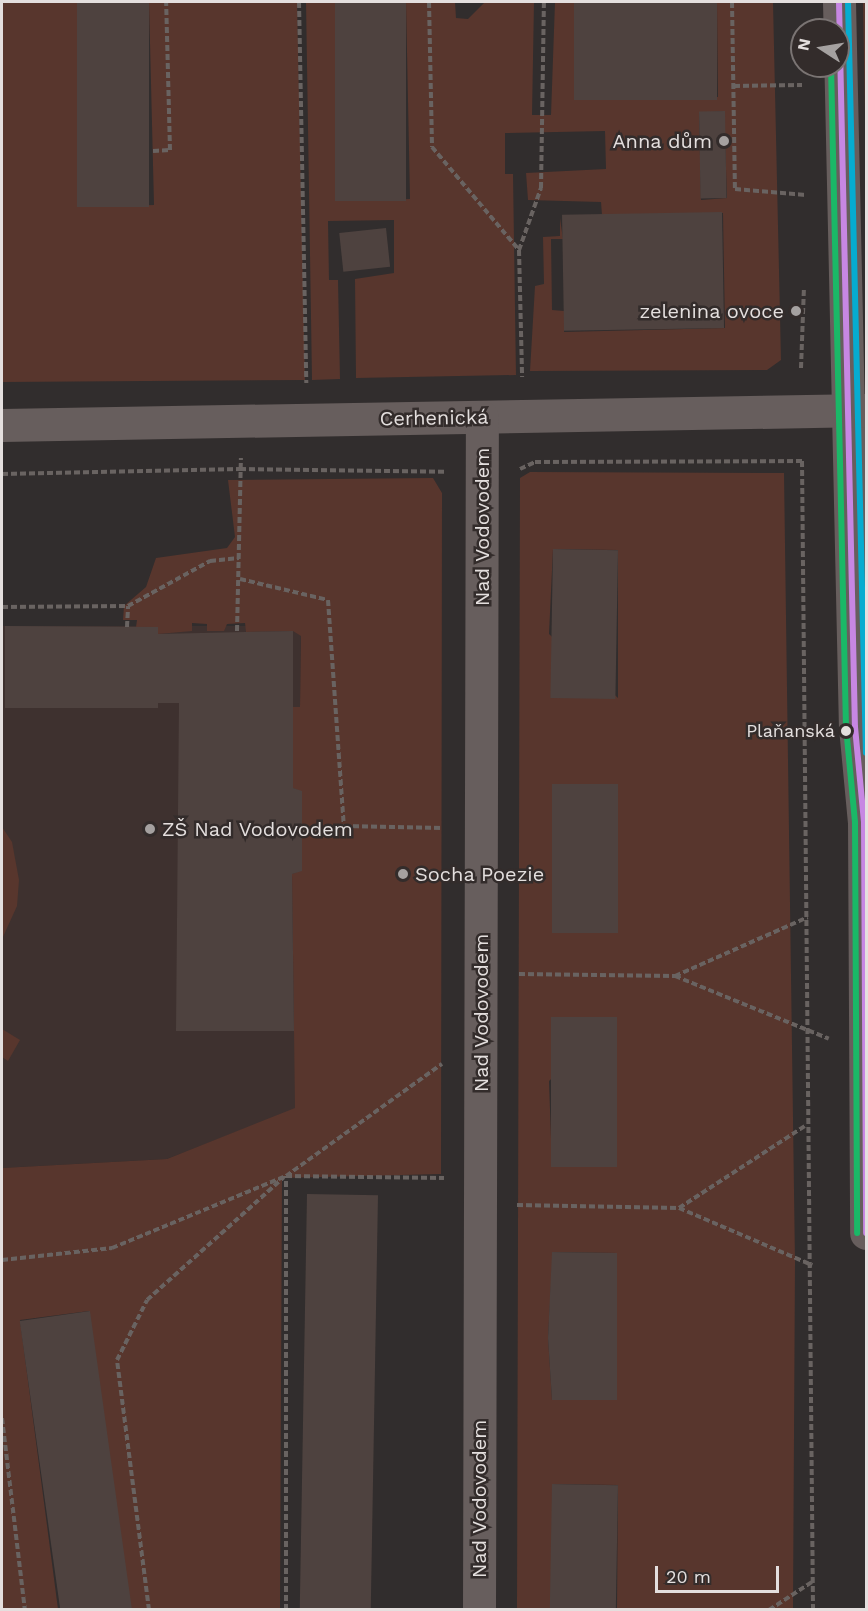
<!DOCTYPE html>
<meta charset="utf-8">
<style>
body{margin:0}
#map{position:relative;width:868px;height:1611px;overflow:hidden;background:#312d2d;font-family:"Work Sans",sans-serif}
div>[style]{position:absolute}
.built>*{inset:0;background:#3e312f}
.green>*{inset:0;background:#58362d}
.building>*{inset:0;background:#4e423f;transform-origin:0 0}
.path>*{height:4px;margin-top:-2px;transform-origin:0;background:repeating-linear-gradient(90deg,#696361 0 6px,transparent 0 9px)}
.minor>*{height:33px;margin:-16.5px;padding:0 16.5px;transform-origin:16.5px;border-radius:16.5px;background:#675e5d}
.bus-1>*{height:6px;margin:-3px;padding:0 3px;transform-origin:3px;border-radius:3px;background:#c787e3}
.bus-2>*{height:6px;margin:-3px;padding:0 3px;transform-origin:3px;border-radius:3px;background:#1ab867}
.bus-3>*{height:6px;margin:-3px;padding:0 3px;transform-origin:3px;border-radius:3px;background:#06acd0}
.dots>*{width:16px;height:16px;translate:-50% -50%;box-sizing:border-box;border:3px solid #332c2b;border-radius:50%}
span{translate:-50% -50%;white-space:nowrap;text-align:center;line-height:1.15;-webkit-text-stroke:5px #332c2b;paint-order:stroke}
.bus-label{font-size:18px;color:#e4dfde}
.right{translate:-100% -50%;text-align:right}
.poi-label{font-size:20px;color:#e4dfde}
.left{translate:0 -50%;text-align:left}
.street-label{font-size:20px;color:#e4dfde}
.frame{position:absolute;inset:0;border:3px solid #e4dfde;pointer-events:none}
.north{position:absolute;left:790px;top:18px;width:60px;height:60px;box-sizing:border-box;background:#332c2b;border:2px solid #7a7473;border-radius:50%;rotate:282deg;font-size:16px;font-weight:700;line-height:24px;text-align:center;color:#e4dfde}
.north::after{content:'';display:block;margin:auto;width:21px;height:27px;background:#a5a1a0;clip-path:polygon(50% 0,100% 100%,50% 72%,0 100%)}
.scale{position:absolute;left:655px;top:1566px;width:124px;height:27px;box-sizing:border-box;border:3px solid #e4dfde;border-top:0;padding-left:8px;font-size:18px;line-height:21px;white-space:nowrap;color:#e4dfde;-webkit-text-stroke:4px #332c2b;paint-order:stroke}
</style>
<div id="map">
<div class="built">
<i style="clip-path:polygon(2px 626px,301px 626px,295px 1109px,167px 1159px,2px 1168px)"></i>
</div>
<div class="green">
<i style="clip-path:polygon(2px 2px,77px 2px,83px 207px,154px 205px,149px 2px,297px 2px,305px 380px,2px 382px)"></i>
<i style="clip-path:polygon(evenodd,306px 2px,335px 2px,340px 201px,410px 199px,406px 2px,455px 2px,456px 18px,468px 19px,485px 2px,534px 2px,532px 115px,551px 115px,555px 2px,574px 2px,576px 100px,718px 97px,717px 2px,773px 2px,781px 360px,767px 370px,530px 371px,535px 286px,544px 284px,543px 237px,560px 236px,560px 218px,563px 239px,551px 239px,552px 310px,564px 311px,564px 332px,725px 328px,723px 213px,602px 215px,601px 202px,528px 200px,526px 173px,606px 169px,605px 131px,505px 133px,505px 174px,513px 174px,516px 375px,356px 378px,355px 279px,394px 273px,394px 220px,328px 221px,329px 280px,338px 280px,340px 379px,312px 380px,306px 2px,724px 111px,727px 198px,701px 200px,699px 113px,724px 111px)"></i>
<i style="clip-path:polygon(863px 2px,866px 2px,866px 172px)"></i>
<i style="clip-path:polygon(evenodd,530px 472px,784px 473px,795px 1262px,793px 1609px,617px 1609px,618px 1485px,553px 1484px,552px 1609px,517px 1610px,520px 478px,530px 472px,553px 549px,618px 550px,618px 698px,549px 634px,553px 549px,530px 472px,552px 784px,618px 784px,618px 933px,552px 933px,552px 784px,530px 472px,616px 1018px,616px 1166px,552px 1167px,549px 1081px,616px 1018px,530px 472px,553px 1252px,617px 1253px,617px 1400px,552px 1400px,548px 1337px,553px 1252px)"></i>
<i style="clip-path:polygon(433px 478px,442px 493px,441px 1174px,282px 1178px,280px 1609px,130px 1609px,89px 1311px,20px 1320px,58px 1609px,2px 1610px,2px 1168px,167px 1159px,295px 1108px,292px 874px,302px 870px,302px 792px,293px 788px,293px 707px,300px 707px,301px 636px,293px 631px,246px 632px,245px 623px,227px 624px,224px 631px,207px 631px,207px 624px,192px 623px,192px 631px,158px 634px,158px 627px,136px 627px,137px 620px,123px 620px,124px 606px,146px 587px,156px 558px,227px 548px,235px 537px,228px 480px)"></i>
<i style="clip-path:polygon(2px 827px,12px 842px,19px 880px,17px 906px,2px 939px)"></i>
<i style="clip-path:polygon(2px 1029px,20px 1040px,8px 1061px,2px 1057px)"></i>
</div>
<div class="building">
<i style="left:77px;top:2px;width:72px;height:205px"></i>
<i style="left:335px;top:2px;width:71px;height:199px"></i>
<i style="left:574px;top:2px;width:143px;height:98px"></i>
<i style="left:725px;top:111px;width:87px;height:26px;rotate:89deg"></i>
<i style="left:722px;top:212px;width:116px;height:160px;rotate:89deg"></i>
<i style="left:386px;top:228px;width:39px;height:47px;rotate:84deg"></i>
<i style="left:553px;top:549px;width:65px;height:149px;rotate:1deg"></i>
<i style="clip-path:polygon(5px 626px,158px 627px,158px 634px,293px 631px,293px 788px,302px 791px,302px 871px,292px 874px,294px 1031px,176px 1031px,179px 703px,158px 703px,158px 708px,5px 708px)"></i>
<i style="left:552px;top:784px;width:66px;height:149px"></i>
<i style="left:551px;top:1017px;width:66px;height:150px"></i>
<i style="left:307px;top:1194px;width:71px;height:416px;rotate:1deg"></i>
<i style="clip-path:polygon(552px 1252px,617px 1253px,617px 1400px,552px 1400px,548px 1338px)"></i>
<i style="left:90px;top:1311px;width:302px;height:71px;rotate:82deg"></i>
<i style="left:552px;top:1484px;width:66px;height:126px;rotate:1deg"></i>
</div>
<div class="path">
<i style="left:299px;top:2px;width:381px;rotate:88.9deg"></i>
<i style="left:429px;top:2px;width:145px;rotate:88.8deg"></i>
<i style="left:432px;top:147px;width:135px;rotate:49.8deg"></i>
<i style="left:519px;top:250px;width:127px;rotate:88.6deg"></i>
<i style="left:732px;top:2px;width:187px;rotate:89.1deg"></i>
<i style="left:735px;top:189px;width:71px;rotate:4.8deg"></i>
<i style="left:734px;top:86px;width:68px;rotate:-0.8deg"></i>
<i style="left:153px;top:151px;width:17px;rotate:-3deg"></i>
<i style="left:170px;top:150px;width:148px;rotate:-91.5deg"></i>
<i style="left:519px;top:250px;width:66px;rotate:-70.5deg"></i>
<i style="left:541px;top:188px;width:186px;rotate:-89.1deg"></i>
<i style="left:801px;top:368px;width:80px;rotate:-87.9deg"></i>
<i style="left:520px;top:469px;width:17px;rotate:-25deg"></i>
<i style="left:535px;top:462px;width:267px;rotate:-0.2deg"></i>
<i style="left:802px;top:461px;width:1149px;rotate:89.45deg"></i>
<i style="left:2px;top:474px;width:238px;rotate:-1.2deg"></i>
<i style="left:240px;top:469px;width:205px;rotate:0.8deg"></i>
<i style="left:240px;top:579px;width:90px;rotate:13.4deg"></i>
<i style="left:328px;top:600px;width:227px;rotate:86deg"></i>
<i style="left:2px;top:607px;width:126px;rotate:-0.5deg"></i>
<i style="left:127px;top:627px;width:21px;rotate:-87deg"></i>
<i style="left:128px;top:606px;width:94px;rotate:-28.8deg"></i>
<i style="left:210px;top:561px;width:29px;rotate:-6deg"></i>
<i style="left:237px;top:631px;width:173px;rotate:-88.7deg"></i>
<i style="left:302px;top:831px;width:42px;rotate:-6.8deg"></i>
<i style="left:344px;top:826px;width:99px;rotate:1.2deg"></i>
<i style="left:519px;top:974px;width:156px;rotate:0.7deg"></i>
<i style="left:675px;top:976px;width:166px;rotate:22.2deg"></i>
<i style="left:675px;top:976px;width:145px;rotate:-23.9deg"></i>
<i style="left:517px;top:1205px;width:162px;rotate:1.1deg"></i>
<i style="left:679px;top:1208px;width:145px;rotate:23.2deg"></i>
<i style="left:679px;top:1208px;width:150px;rotate:-33.1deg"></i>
<i style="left:2px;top:1260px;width:111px;rotate:-6.2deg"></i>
<i style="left:112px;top:1248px;width:188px;rotate:-22.5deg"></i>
<i style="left:286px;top:1176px;width:192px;rotate:-35.7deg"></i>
<i style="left:2px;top:1418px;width:193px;rotate:83.2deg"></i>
<i style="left:149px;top:1610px;width:252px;rotate:-97.3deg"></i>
<i style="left:117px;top:1360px;width:67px;rotate:-63.4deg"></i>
<i style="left:147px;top:1300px;width:183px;rotate:-41.9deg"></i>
<i style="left:286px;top:1610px;width:434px;rotate:-90deg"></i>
<i style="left:286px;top:1176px;width:158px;rotate:0.7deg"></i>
<i style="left:769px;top:1610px;width:51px;rotate:-33.1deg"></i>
</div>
<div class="minor">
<i style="left:839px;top:2px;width:725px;rotate:88.74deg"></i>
<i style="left:855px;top:727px;width:95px;rotate:84.6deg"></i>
<i style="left:864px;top:822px;width:411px;rotate:89.7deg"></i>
<i style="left:2px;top:425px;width:864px;rotate:-0.99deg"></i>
<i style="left:479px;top:1610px;width:1193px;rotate:-89.86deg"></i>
</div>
<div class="bus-1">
<i style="left:839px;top:2px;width:725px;rotate:88.74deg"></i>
<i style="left:855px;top:727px;width:95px;rotate:84.6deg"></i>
<i style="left:864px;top:822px;width:411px;rotate:89.7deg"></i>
</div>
<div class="bus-2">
<i style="left:831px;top:66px;width:661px;rotate:88.7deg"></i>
<i style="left:846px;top:727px;width:95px;rotate:84.6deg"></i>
<i style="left:855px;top:822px;width:411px;rotate:89.7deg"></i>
</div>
<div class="bus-3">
<i style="left:848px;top:2px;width:751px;rotate:88.63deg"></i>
</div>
<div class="dots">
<i style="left:724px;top:141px;background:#a5a1a0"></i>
<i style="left:796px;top:311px;background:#a5a1a0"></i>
<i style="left:846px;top:731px;background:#e4dfde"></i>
<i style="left:150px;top:829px;background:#a5a1a0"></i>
<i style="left:403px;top:874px;background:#a5a1a0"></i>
</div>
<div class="bus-label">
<span class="right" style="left:835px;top:731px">Plaňanská</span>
</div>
<div class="poi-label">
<span class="right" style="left:712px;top:141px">Anna dům</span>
<span class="right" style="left:784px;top:311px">zelenina ovoce</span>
<span class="left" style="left:162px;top:829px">ZŠ Nad Vodovodem</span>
<span class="left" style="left:415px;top:874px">Socha Poezie</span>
</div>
<div class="street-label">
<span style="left:434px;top:418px;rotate:-1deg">Cerhenická</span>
<span style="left:482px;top:527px;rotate:-90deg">Nad Vodovodem</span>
<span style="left:481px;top:1013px;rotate:-90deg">Nad Vodovodem</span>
<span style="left:479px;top:1499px;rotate:-90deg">Nad Vodovodem</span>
</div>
<div class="frame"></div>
<div class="north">N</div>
<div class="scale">20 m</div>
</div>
